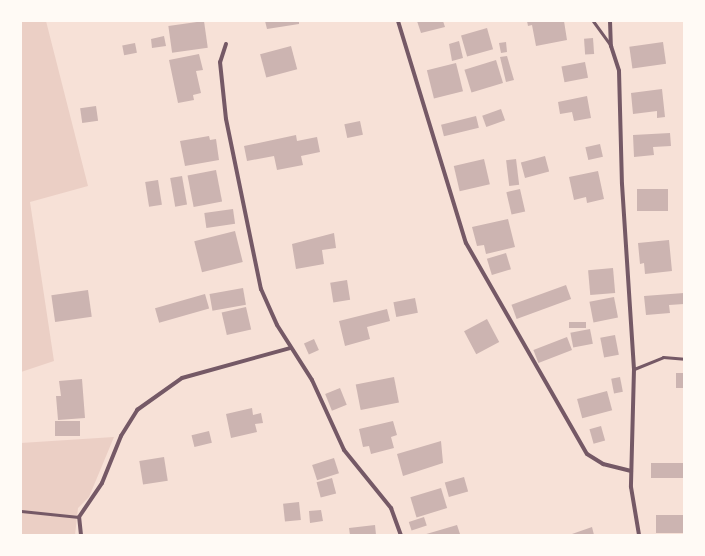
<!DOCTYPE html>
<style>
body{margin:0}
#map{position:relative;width:705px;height:556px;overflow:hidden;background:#f7e1d7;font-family:Barlow,sans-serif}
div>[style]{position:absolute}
.green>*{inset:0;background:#ebcfc5}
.building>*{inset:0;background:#ccb4b1;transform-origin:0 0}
.service>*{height:3px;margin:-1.5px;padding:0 1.5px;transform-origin:1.5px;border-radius:1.5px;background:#755966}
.minor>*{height:4px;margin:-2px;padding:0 2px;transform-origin:2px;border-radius:2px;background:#755966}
span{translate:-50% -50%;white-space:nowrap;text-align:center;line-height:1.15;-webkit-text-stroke:3.5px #fffaf5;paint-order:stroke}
.frame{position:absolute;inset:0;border:22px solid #fffaf5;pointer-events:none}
</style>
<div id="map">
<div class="green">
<i style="clip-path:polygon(21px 21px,46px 21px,88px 186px,30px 202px,54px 361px,21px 372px)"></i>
<i style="clip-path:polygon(114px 437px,89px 497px,78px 508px,75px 535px,21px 535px,21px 443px)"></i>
</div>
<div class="building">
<i style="left:204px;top:21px;width:27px;height:36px;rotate:82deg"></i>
<i style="clip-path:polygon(265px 21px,299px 21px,299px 24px,267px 29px)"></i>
<i style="clip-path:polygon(417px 21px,443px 21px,445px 27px,421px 33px)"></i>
<i style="clip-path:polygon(527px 21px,564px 21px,567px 40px,536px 46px,532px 25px,528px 26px)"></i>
<i style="left:487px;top:28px;width:22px;height:27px;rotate:74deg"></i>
<i style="clip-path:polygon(164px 36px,166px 46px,152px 48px,151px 39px)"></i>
<i style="left:593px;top:38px;width:16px;height:9px;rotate:86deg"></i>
<i style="clip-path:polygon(459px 41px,463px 58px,452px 61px,449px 44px)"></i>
<i style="clip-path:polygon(506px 42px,507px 52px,501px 53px,499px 43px)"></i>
<i style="left:663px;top:42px;width:22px;height:34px;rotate:82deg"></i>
<i style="left:135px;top:43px;width:10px;height:13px;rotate:79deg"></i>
<i style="left:291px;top:46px;width:24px;height:32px;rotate:75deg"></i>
<i style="clip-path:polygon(199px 54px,203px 70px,196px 71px,201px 93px,193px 95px,194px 100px,178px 103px,169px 60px)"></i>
<i style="clip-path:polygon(507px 56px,514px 80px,506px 82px,500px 57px)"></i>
<i style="left:496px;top:60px;width:24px;height:33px;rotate:73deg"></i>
<i style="left:585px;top:62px;width:16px;height:24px;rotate:79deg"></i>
<i style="left:456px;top:63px;width:29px;height:30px;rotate:76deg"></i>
<i style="clip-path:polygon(662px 89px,665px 117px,657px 118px,657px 111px,633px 114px,631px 93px)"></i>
<i style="clip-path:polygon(587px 96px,591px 118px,574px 121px,572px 112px,560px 114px,558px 102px)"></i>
<i style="left:96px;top:106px;width:15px;height:16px;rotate:82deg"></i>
<i style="left:501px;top:109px;width:12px;height:20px;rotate:70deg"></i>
<i style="left:476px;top:116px;width:12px;height:36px;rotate:76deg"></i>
<i style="left:360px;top:121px;width:14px;height:16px;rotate:78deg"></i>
<i style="clip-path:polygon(670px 133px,671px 146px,653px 147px,654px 155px,634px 157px,633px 135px)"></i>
<i style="clip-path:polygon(296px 135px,297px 141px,317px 137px,320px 152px,301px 156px,303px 165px,277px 170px,274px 156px,247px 161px,244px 146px)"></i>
<i style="clip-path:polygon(209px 136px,210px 140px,216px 139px,219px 160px,185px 166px,180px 141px)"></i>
<i style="left:600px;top:144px;width:13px;height:15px;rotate:77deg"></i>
<i style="left:545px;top:156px;width:16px;height:25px;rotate:75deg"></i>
<i style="left:484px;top:159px;width:26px;height:31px;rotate:77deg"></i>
<i style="left:516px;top:159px;width:26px;height:10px;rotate:83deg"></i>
<i style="left:216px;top:170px;width:32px;height:29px;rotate:79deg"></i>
<i style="clip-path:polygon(598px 171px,604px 199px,587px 203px,586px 197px,574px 200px,569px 177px)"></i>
<i style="left:182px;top:176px;width:29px;height:12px;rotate:80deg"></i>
<i style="left:158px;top:180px;width:25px;height:13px;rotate:81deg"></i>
<i style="left:520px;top:189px;width:23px;height:14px;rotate:77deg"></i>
<i style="left:637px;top:189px;width:31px;height:22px"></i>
<i style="left:233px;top:209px;width:15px;height:29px;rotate:82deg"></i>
<i style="clip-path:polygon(508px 219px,515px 247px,486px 254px,484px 245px,477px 246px,472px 227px)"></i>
<i style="left:235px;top:231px;width:32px;height:42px;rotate:76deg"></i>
<i style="clip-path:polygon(334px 233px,336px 248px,322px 250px,324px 264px,296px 269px,292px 244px)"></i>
<i style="clip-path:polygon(669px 240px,672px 271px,645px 274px,644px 263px,640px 264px,638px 243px)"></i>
<i style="left:506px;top:253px;width:17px;height:20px;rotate:73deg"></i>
<i style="left:613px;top:268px;width:25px;height:25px;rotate:85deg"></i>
<i style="left:347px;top:280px;width:20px;height:17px;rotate:81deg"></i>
<i style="left:566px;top:285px;width:15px;height:58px;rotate:70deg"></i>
<i style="left:243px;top:288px;width:17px;height:34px;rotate:80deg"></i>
<i style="left:88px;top:290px;width:27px;height:37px;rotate:82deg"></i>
<i style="clip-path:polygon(684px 293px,684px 304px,669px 305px,670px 313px,646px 315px,644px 296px)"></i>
<i style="left:205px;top:294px;width:15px;height:52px;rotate:74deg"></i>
<i style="left:614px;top:297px;width:21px;height:25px;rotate:79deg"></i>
<i style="left:415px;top:298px;width:15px;height:22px;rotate:79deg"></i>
<i style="left:246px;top:307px;width:23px;height:25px;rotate:77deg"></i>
<i style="clip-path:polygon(387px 309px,390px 321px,367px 327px,370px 339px,345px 346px,339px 321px)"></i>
<i style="left:487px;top:319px;width:26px;height:26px;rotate:62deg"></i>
<i style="left:586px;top:322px;width:6px;height:17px;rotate:90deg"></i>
<i style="left:590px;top:329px;width:15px;height:20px;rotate:79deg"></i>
<i style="left:615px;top:335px;width:20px;height:15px;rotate:79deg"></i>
<i style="left:567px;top:337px;width:14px;height:36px;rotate:69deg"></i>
<i style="left:314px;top:339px;width:12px;height:11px;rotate:66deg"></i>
<i style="left:676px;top:373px;width:8px;height:15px"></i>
<i style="left:394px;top:377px;width:26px;height:39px;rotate:79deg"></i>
<i style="left:620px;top:377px;width:15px;height:9px;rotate:79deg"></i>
<i style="clip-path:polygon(82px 379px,85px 418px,58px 420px,56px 396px,61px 396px,59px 381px)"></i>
<i style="left:340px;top:388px;width:18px;height:16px;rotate:68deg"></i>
<i style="left:607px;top:391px;width:20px;height:31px;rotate:75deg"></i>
<i style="clip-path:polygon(252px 408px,253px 415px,261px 413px,263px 423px,255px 424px,257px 432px,231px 438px,226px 414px)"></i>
<i style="left:80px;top:421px;width:15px;height:25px;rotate:90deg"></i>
<i style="clip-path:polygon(393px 421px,397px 435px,391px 437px,394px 448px,371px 454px,369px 446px,363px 447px,359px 429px)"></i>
<i style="left:601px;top:426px;width:15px;height:12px;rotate:74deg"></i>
<i style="left:209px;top:431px;width:12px;height:18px;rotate:76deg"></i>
<i style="clip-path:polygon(441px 441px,443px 463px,403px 476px,397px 454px)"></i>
<i style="left:164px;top:457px;width:24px;height:25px;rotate:81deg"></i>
<i style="left:334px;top:458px;width:16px;height:23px;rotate:72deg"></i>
<i style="left:684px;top:463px;width:15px;height:33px;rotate:90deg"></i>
<i style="left:464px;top:477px;width:15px;height:20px;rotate:74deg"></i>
<i style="left:332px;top:478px;width:16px;height:16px;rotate:75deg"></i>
<i style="left:441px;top:488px;width:21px;height:32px;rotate:73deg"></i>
<i style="left:299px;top:502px;width:18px;height:16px;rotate:84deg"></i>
<i style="clip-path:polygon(321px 510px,323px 521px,310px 523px,309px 511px)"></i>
<i style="left:684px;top:515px;width:18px;height:28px;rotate:90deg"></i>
<i style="left:424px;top:517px;width:9px;height:16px;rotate:72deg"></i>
<i style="clip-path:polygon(375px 525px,376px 535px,350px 535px,349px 528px)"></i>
<i style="clip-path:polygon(457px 525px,460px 534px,423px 535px)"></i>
<i style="clip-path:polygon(592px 527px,594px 535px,573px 535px,572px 534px)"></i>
</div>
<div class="service">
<i style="left:593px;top:21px;width:31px;rotate:54deg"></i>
<i style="left:634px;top:369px;width:31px;rotate:-22deg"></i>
<i style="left:663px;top:357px;width:21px;rotate:5deg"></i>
<i style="left:21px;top:511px;width:58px;rotate:5.9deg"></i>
</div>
<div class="minor">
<i style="left:398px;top:21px;width:232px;rotate:73deg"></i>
<i style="left:466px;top:243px;width:243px;rotate:60.2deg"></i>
<i style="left:587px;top:454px;width:19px;rotate:32deg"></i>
<i style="left:603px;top:464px;width:29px;rotate:14deg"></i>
<i style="left:610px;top:21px;width:25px;rotate:88deg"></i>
<i style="left:611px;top:46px;width:26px;rotate:72deg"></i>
<i style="left:619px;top:71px;width:113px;rotate:88.5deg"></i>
<i style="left:622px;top:184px;width:185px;rotate:86.3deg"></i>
<i style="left:634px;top:369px;width:118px;rotate:91.5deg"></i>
<i style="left:631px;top:487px;width:49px;rotate:80.5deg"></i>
<i style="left:226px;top:44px;width:19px;rotate:108deg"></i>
<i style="left:220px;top:62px;width:57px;rotate:84deg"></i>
<i style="left:226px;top:119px;width:174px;rotate:78.4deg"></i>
<i style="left:261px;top:289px;width:39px;rotate:66deg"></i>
<i style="left:277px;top:325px;width:65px;rotate:57.5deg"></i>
<i style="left:312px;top:380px;width:77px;rotate:65.4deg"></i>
<i style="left:344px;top:450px;width:75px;rotate:51deg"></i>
<i style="left:391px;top:508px;width:29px;rotate:70deg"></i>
<i style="left:81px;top:535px;width:18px;rotate:-96deg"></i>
<i style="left:79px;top:517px;width:41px;rotate:-55.9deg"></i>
<i style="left:102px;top:483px;width:51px;rotate:-68deg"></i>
<i style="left:121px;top:436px;width:31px;rotate:-58deg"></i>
<i style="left:137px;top:410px;width:55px;rotate:-35.4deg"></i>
<i style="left:182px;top:378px;width:112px;rotate:-15.5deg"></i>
</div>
<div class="frame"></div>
</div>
